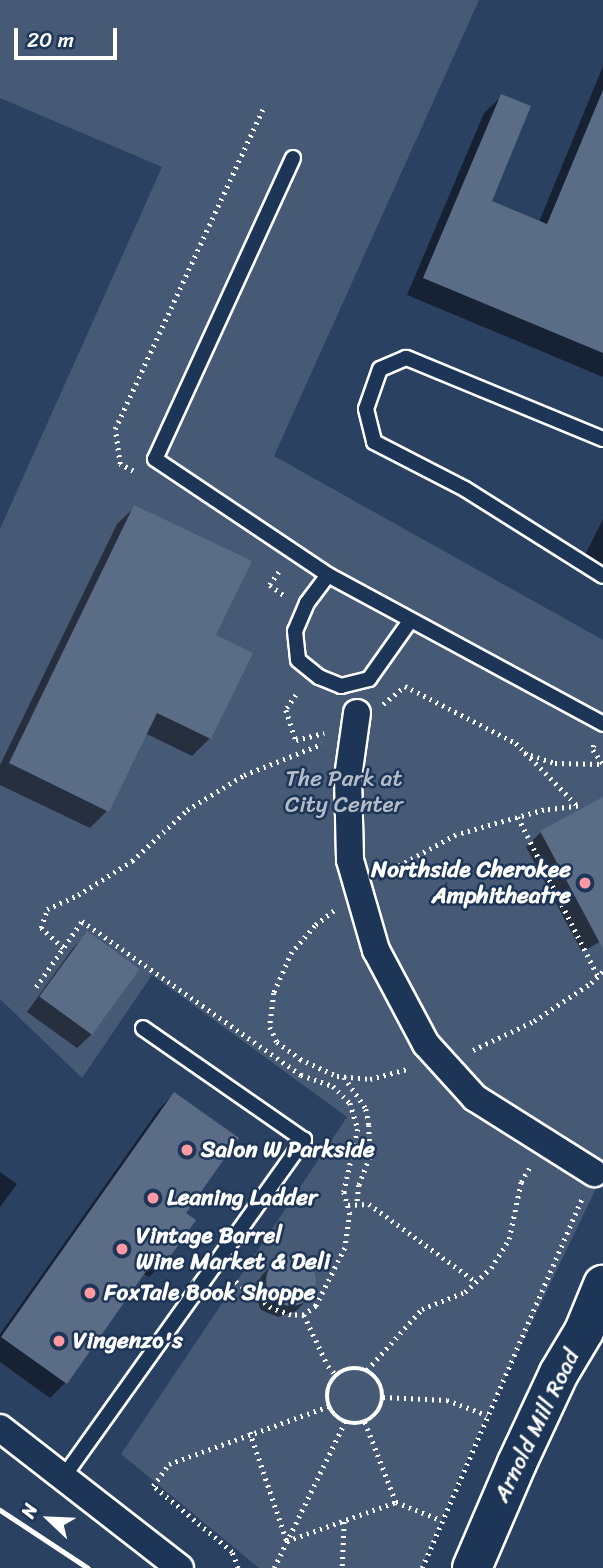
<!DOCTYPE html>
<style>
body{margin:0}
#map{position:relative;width:603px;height:1568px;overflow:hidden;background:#2a4161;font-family:Sriracha,sans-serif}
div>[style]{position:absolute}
.green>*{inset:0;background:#465975}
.shadow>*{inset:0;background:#0007}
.building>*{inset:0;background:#5b6c86;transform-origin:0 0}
.round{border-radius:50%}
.path>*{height:4.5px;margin-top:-2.25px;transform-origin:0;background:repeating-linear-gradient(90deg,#fff 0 2px,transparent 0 7px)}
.path>.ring{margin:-2.25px;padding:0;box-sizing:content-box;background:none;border:4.5px solid #fff;border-radius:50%}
.roads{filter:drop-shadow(2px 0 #fff) drop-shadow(-2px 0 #fff) drop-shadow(0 2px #fff) drop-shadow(0 -2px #fff)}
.lane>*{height:14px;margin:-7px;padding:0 7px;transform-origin:7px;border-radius:7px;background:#1d3557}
.street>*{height:26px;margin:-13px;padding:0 13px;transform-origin:13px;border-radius:13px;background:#1d3557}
.secondary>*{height:38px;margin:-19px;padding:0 19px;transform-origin:19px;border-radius:19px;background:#1d3557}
.rail>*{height:5px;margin:-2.5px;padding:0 2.5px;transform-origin:2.5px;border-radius:2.5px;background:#fff}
.dots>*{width:19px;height:19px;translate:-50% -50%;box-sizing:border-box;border:4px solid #1d3557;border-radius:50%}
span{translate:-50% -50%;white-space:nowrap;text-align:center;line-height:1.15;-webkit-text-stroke:5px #1d3557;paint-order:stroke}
.park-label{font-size:23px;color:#b5bdc8}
.poi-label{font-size:23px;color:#fff;font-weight:700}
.right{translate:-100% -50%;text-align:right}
.left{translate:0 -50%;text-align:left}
.street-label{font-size:23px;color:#fff}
.north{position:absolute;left:14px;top:1484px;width:70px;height:70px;-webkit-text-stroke:5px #1d3557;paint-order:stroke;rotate:293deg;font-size:19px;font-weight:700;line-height:28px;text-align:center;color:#fff}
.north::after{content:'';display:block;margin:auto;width:24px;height:32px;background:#fff;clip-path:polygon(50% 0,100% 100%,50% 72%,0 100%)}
.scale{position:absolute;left:14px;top:28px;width:103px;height:32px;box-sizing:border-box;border:4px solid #fff;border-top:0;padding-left:9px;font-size:21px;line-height:24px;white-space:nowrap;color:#fff;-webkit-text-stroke:5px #1d3557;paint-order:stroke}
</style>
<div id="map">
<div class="green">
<i style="clip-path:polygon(0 0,479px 0,274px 456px,603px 640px,603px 1174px,479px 1432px,421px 1568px,259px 1568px,121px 1454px,347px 1117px,152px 975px,82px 1078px,0 999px,0 529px,162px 167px,0 98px)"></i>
</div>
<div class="shadow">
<i style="clip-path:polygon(603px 66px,603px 377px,407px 295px,484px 113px,502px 96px,489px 201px,539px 222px)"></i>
<i style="clip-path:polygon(135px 507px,214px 636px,210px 738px,192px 756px,145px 733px,108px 810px,90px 828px,0 785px,0 765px,117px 524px)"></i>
<i style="clip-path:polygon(603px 519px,603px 577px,591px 572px,586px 553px)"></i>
<i style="clip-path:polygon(603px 799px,603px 940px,582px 952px,526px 847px,541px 832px)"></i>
<i style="clip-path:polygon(88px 933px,92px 1034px,77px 1048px,27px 1012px,73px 948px)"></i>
<i style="clip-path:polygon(174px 1094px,184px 1214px,164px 1262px,149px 1277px,143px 1273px,65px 1383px,50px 1398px,0 1362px,0 1334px,159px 1109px)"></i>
<i style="clip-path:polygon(0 1172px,17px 1184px,0 1207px)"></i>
<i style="clip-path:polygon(292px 1257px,309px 1265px,315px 1282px,307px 1300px,296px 1311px,278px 1317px,261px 1310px,254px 1292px,262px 1275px,274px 1263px)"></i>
</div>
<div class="building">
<i style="clip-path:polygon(603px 90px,603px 353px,423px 278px,501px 94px,531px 106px,492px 201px,547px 224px)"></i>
<i style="clip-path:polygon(134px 505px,252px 561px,216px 635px,253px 653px,211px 739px,157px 713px,109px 812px,9px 763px)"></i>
<i style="clip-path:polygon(603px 797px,603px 949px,540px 831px)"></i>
<i style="left:87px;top:931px;width:65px;height:81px;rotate:36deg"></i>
<i style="clip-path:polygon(174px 1092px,239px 1138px,186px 1213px,196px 1220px,165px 1264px,156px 1257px,67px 1384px,1px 1337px)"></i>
<i class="round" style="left:266px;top:1256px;width:50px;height:50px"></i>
</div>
<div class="path">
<i style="left:133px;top:471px;width:15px;rotate:-152deg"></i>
<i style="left:120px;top:464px;width:35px;rotate:-98deg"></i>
<i style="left:115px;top:429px;width:356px;rotate:-65.2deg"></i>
<i style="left:279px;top:572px;width:16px;rotate:125deg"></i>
<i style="left:270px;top:585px;width:17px;rotate:36deg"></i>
<i style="left:296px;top:695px;width:18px;rotate:124deg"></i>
<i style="left:286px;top:710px;width:32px;rotate:72deg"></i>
<i style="left:296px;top:740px;width:29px;rotate:-14deg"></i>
<i style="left:383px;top:704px;width:28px;rotate:-39deg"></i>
<i style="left:405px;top:686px;width:125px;rotate:27.2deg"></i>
<i style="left:516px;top:743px;width:88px;rotate:45.5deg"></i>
<i style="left:578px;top:806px;width:34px;rotate:173deg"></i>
<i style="left:544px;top:810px;width:91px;rotate:164.1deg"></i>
<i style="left:456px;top:835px;width:83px;rotate:151.3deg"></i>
<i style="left:594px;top:745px;width:5px;rotate:101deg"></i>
<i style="left:593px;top:750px;width:17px;rotate:54deg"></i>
<i style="left:524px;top:753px;width:33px;rotate:18deg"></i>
<i style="left:555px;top:763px;width:47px;rotate:1.2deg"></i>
<i style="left:518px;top:817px;width:178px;rotate:63.3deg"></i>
<i style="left:334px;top:911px;width:24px;rotate:142deg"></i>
<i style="left:315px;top:926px;width:35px;rotate:131deg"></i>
<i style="left:292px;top:952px;width:45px;rotate:113.7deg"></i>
<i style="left:274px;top:993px;width:34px;rotate:97deg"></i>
<i style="left:270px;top:1027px;width:17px;rotate:65deg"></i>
<i style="left:277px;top:1042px;width:29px;rotate:36deg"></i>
<i style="left:300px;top:1059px;width:41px;rotate:24.7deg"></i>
<i style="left:337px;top:1076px;width:33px;rotate:5deg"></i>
<i style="left:370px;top:1079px;width:39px;rotate:-15deg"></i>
<i style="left:63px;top:948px;width:30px;rotate:-138deg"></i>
<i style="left:41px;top:928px;width:20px;rotate:-72deg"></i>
<i style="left:47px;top:909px;width:34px;rotate:-24deg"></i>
<i style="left:78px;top:895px;width:64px;rotate:-32.2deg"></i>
<i style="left:132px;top:861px;width:75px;rotate:-42.8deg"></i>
<i style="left:187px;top:810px;width:67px;rotate:-31.6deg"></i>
<i style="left:244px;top:775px;width:84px;rotate:-21.7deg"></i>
<i style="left:36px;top:987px;width:80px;rotate:-55.1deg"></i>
<i style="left:82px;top:921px;width:268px;rotate:35.1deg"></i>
<i style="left:301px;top:1075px;width:34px;rotate:19deg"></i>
<i style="left:333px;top:1086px;width:24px;rotate:45deg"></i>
<i style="left:350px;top:1103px;width:27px;rotate:73deg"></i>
<i style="left:358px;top:1129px;width:65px;rotate:102.5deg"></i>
<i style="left:344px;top:1192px;width:22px;rotate:74deg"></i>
<i style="left:350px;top:1213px;width:35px;rotate:98deg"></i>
<i style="left:345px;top:1248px;width:65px;rotate:116.6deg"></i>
<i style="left:316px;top:1306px;width:15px;rotate:143deg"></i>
<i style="left:304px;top:1315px;width:13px;rotate:180deg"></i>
<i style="left:291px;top:1315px;width:21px;rotate:-161deg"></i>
<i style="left:271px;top:1308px;width:47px;rotate:-143.6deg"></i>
<i style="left:473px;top:1050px;width:68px;rotate:-25.4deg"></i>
<i style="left:534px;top:1021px;width:69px;rotate:-33.7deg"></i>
<i style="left:591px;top:983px;width:17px;rotate:-45deg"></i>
<i style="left:344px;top:1077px;width:39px;rotate:55deg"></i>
<i style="left:366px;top:1109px;width:16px;rotate:79deg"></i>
<i style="left:369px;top:1125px;width:32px;rotate:88deg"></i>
<i style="left:370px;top:1157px;width:30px;rotate:111deg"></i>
<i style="left:359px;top:1185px;width:20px;rotate:96deg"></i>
<i style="left:348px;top:1205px;width:21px;rotate:-3deg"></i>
<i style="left:369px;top:1204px;width:131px;rotate:36deg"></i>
<i style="left:304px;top:1315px;width:56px;rotate:64.8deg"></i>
<i style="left:328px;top:1366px;width:12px;rotate:48deg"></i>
<i class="ring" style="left:327px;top:1368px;width:51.5px;height:51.5px"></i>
<i style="left:367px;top:1370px;width:82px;rotate:-48deg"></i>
<i style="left:422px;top:1309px;width:46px;rotate:-21.6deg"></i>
<i style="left:465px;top:1292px;width:35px;rotate:-43deg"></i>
<i style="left:491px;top:1268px;width:34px;rotate:-58deg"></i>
<i style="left:509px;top:1239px;width:58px;rotate:-78.1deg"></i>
<i style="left:521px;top:1182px;width:16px;rotate:-60deg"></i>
<i style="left:383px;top:1397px;width:64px;rotate:2.7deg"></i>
<i style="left:447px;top:1400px;width:43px;rotate:20.6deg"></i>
<i style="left:365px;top:1422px;width:86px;rotate:68.8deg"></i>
<i style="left:396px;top:1502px;width:48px;rotate:21.8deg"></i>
<i style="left:250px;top:1432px;width:115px;rotate:71.3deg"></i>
<i style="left:287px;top:1541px;width:116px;rotate:-19.7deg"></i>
<i style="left:342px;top:1566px;width:46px;rotate:-87.5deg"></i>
<i style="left:238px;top:1568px;width:17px;rotate:-111deg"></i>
<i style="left:232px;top:1552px;width:103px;rotate:-140.1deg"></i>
<i style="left:153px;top:1486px;width:27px;rotate:-54deg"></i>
<i style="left:169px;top:1464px;width:170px;rotate:-19.9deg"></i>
<i style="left:274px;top:1568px;width:162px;rotate:-64.1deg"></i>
<i style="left:422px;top:1568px;width:402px;rotate:-66.6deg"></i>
</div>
<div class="roads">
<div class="lane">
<i style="left:293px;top:158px;width:331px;rotate:114.6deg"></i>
<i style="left:155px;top:459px;width:208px;rotate:33.8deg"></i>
<i style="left:328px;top:575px;width:313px;rotate:28.4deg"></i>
<i style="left:603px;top:439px;width:213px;rotate:-157.6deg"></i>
<i style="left:406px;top:358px;width:28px;rotate:157deg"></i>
<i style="left:380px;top:369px;width:42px;rotate:109.3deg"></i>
<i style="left:366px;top:409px;width:34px;rotate:76deg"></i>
<i style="left:374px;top:442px;width:102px;rotate:27.3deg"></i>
<i style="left:465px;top:489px;width:163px;rotate:32.2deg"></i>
<i style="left:328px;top:575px;width:35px;rotate:127deg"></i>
<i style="left:307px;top:603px;width:30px;rotate:113deg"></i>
<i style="left:295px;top:631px;width:29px;rotate:84deg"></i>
<i style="left:298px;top:660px;width:27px;rotate:39deg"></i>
<i style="left:319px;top:677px;width:24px;rotate:22deg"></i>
<i style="left:341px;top:686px;width:29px;rotate:-14deg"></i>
<i style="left:369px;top:679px;width:71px;rotate:-54.7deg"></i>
<i style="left:62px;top:1479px;width:417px;rotate:-54.5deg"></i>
<i style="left:304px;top:1140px;width:196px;rotate:-145.2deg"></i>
</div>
<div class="street">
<i style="left:357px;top:713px;width:65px;rotate:98deg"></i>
<i style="left:348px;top:777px;width:83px;rotate:88.6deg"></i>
<i style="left:350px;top:860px;width:94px;rotate:73.9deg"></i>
<i style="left:376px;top:950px;width:106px;rotate:62deg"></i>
<i style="left:426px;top:1044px;width:73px;rotate:47.8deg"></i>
<i style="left:475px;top:1098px;width:141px;rotate:32.2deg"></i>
<i style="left:0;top:1428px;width:228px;rotate:37.9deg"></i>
</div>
<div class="secondary">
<i style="left:472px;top:1568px;width:114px;rotate:-66.8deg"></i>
<i style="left:517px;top:1463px;width:99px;rotate:-65deg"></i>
<i style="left:559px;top:1373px;width:49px;rotate:-59.2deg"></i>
<i style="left:584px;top:1331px;width:50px;rotate:-67.6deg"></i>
</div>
</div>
<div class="rail">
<i style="left:0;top:1510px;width:105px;rotate:33.4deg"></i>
</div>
<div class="dots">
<i style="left:585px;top:883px;background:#ff9aa2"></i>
<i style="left:187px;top:1150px;background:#ff9aa2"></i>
<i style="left:153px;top:1198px;background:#ff9aa2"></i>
<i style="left:122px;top:1249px;background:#ff9aa2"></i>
<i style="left:90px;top:1293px;background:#ff9aa2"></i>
<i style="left:59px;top:1341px;background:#ff9aa2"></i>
</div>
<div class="park-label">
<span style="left:344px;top:792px">The Park at<br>City Center</span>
</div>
<div class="poi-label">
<span class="right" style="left:571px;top:883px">Northside Cherokee<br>Amphitheatre</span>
<span class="left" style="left:201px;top:1150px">Salon W Parkside</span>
<span class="left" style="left:167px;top:1198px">Leaning Ladder</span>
<span class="left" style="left:136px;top:1249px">Vintage Barrel<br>Wine Market &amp; Deli</span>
<span class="left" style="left:104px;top:1293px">FoxTale Book Shoppe</span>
<span class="left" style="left:73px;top:1341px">Vingenzo's</span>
</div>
<div class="street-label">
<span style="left:537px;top:1426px;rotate:-64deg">Arnold Mill Road</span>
</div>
<div class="north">N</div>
<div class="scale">20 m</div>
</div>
